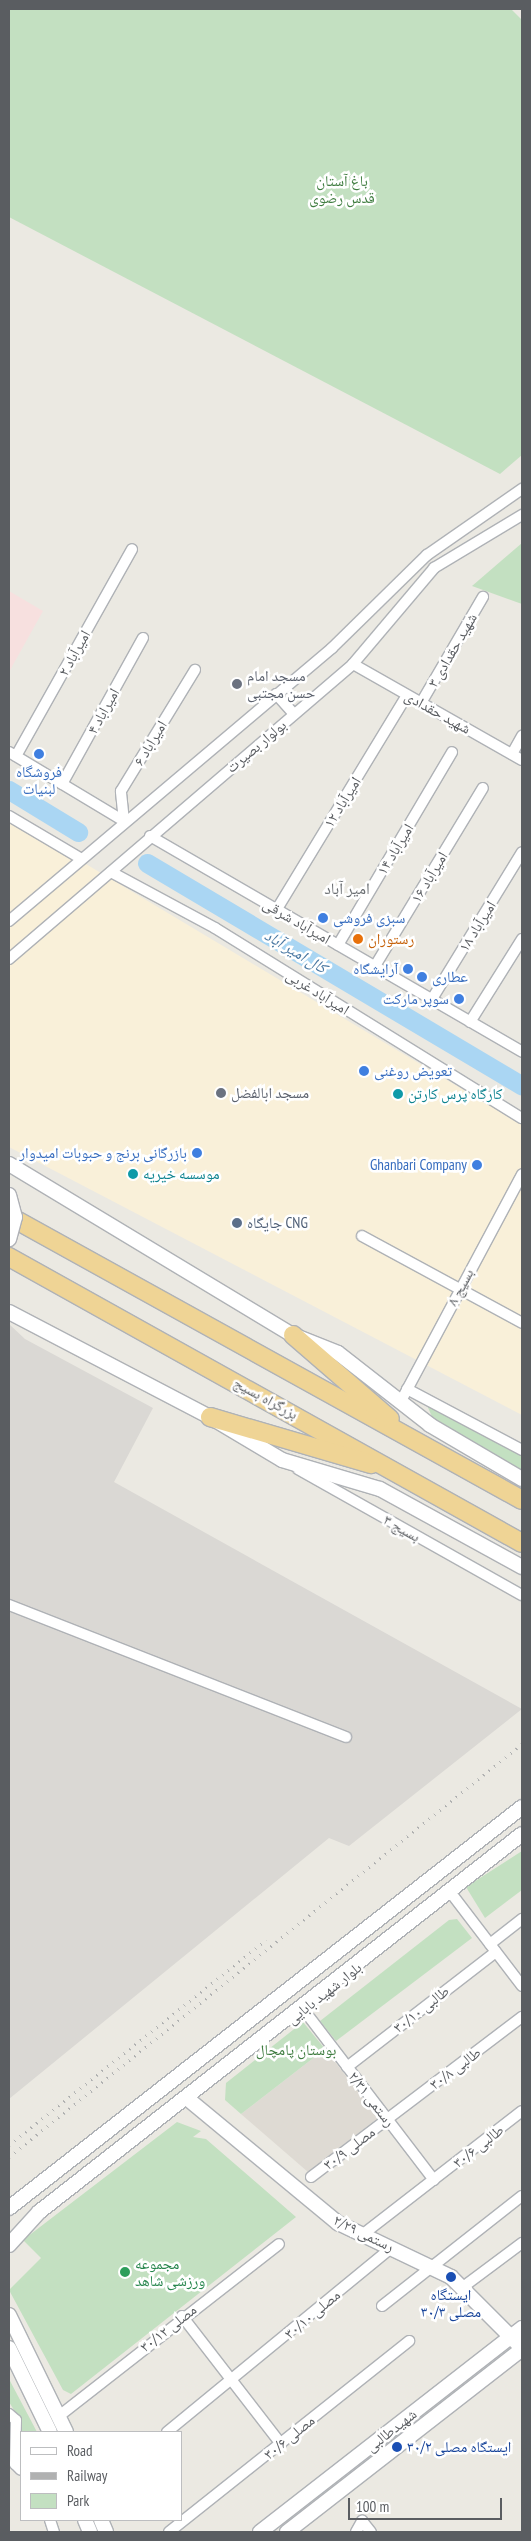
<!DOCTYPE html>
<meta charset="utf-8">
<style>
body{margin:0}
#map{position:relative;width:531px;height:2541px;overflow:hidden;background:#ebe9e2;font-family:"PT Sans Narrow","Noto Naskh Arabic",sans-serif}
div>[style]{position:absolute}
.commercial>*{inset:0;background:#f9f0d9}
.industrial>*{inset:0;background:#dad8d4}
.education>*{inset:0;background:#dedad3}
.medical>*{inset:0;background:#f7e0df}
.green>*{inset:0;background:#c3e0c1}
.river>*{height:19px;margin:-9.5px;padding:0 9.5px;transform-origin:9.5px;border-radius:9.5px;background:#aad6f3}
.roads{filter:drop-shadow(1px 0 #afb2b6) drop-shadow(-1px 0 #afb2b6) drop-shadow(0 1px #afb2b6) drop-shadow(0 -1px #afb2b6)}
.street>*{height:10px;margin:-5px;padding:0 5px;transform-origin:5px;border-radius:5px;background:#fff}
.secondary>*{height:14px;margin:-7px;padding:0 7px;transform-origin:7px;border-radius:7px;background:#fff}
.highway>*{height:18px;margin:-9px;padding:0 9px;transform-origin:9px;border-radius:9px;background:#efd495}
.rail>*{height:3px;margin-top:-1.5px;transform-origin:0;background:repeating-linear-gradient(90deg,#b0b1b1 0 1px,transparent 0 7px)}
.bridges{filter:drop-shadow(1px 0 #afb1b6) drop-shadow(-1px 0 #afb1b6) drop-shadow(0 1px #afb1b6) drop-shadow(0 -1px #afb1b6)}
.secondary-bridge>*{height:14px;margin:-7px;padding:0 7px;transform-origin:7px;border-radius:7px;background:#fff}
.dots>*{width:14px;height:14px;translate:-50% -50%;box-sizing:border-box;border:2px solid #fff;border-radius:50%}
span{translate:-50% -50%;white-space:nowrap;text-align:center;line-height:1.15;-webkit-text-stroke:5px #fff;paint-order:stroke}
.park-label{font-size:15px;color:#3e7c3f}
.street-label{font-size:15px;color:#5a5d61}
.worship-label{font-size:15px;color:#5b616d}
.left{translate:0 -50%;text-align:left}
.shop-label{font-size:15px;color:#366cbe}
.right{translate:-100% -50%;text-align:right}
.food-label{font-size:15px;color:#c56008}
.culture-label{font-size:15px;color:#0d838f}
.service-label{font-size:15px;color:#4e5e75}
.leisure-label{font-size:15px;color:#27864d}
.transit-label{font-size:15px;color:#164399}
.neighbourhood-label{font-size:16px;color:#6b6f73}
.water-label{font-size:16px;color:#4b79a3;font-style:italic}
.frame{position:absolute;inset:0;border:10px solid #5a5d61;pointer-events:none}
.legend{position:absolute;left:20px;top:2431px;width:162px;height:90px;box-sizing:border-box;background:#fff;border:1px solid #bdbec0;margin:0;padding:6px 9px;list-style:none;font-size:15px;color:#5a5d61}
.legend li{display:flex;align-items:center;gap:10px;height:25px}
.legend b{width:25px;border:1px solid #bdbec0}
.scale{position:absolute;left:348px;top:2498px;width:154px;height:22px;box-sizing:border-box;border:2px solid #5a5d61;border-top:0;padding-left:6px;font-size:15px;line-height:18px;white-space:nowrap;color:#5a5d61;-webkit-text-stroke:4px #fff;paint-order:stroke}
</style>
<div id="map">
<div class="commercial">
<i style="clip-path:polygon(9px 818px,522px 1125px,522px 1415px,9px 1147px)"></i>
</div>
<div class="industrial">
<i style="clip-path:polygon(9px 1324px,25px 1339px,153px 1408px,114px 1482px,522px 1709px,349px 1846px,329px 1838px,9px 2099px)"></i>
</div>
<div class="education">
<i style="clip-path:polygon(325px 2049px,378px 2118px,308px 2172px,241px 2114px)"></i>
</div>
<div class="medical">
<i style="clip-path:polygon(9px 591px,43px 611px,9px 672px)"></i>
</div>
<div class="green">
<i style="clip-path:polygon(9px 9px,511px 9px,522px 20px,522px 455px,500px 474px,9px 217px)"></i>
<i style="clip-path:polygon(522px 543px,522px 604px,472px 586px)"></i>
<i style="clip-path:polygon(425px 1401px,522px 1455px,522px 1470px,434px 1421px)"></i>
<i style="clip-path:polygon(522px 1851px,522px 1890px,485px 1918px,466px 1887px)"></i>
<i style="clip-path:polygon(457px 1919px,472px 1938px,336px 2041px,320px 2021px,449px 1920px)"></i>
<i style="clip-path:polygon(303px 2022px,325px 2049px,241px 2114px,225px 2100px,226px 2083px)"></i>
<i style="clip-path:polygon(177px 2122px,201px 2131px,193px 2137px,206px 2139px,296px 2217px,71px 2394px,63px 2390px,9px 2290px,41px 2258px,23px 2240px)"></i>
<i style="clip-path:polygon(9px 2379px,37px 2432px,21px 2432px,21px 2463px,19px 2418px,9px 2402px)"></i>
</div>
<div class="river">
<i style="left:9px;top:790px;width:81px;rotate:31.3deg"></i>
<i style="left:147px;top:863px;width:436px;rotate:30.7deg"></i>
</div>
<div class="roads">
<div class="street">
<i style="left:353px;top:664px;width:194px;rotate:29.6deg"></i>
<i style="left:276px;top:694px;width:27px;rotate:48deg"></i>
<i style="left:421px;top:703px;width:123px;rotate:-59.7deg"></i>
<i style="left:9px;top:752px;width:134px;rotate:31deg"></i>
<i style="left:512px;top:754px;width:21px;rotate:-61deg"></i>
<i style="left:16px;top:756px;width:237px;rotate:-60.7deg"></i>
<i style="left:62px;top:784px;width:167px;rotate:-61deg"></i>
<i style="left:9px;top:816px;width:82px;rotate:30.6deg"></i>
<i style="left:124px;top:821px;width:30px;rotate:-96deg"></i>
<i style="left:121px;top:791px;width:142px;rotate:-58.6deg"></i>
<i style="left:150px;top:836px;width:430px;rotate:30.1deg"></i>
<i style="left:111px;top:872px;width:118px;rotate:28.3deg"></i>
<i style="left:215px;top:928px;width:361px;rotate:31.8deg"></i>
<i style="left:277px;top:909px;width:250px;rotate:-58.7deg"></i>
<i style="left:9px;top:921px;width:423px;rotate:-40.2deg"></i>
<i style="left:332px;top:648px;width:133px;rotate:-44.4deg"></i>
<i style="left:427px;top:555px;width:116px;rotate:-34.8deg"></i>
<i style="left:338px;top:945px;width:224px;rotate:-59.4deg"></i>
<i style="left:9px;top:959px;width:453px;rotate:-40.6deg"></i>
<i style="left:353px;top:664px;width:126px;rotate:-49.8deg"></i>
<i style="left:434px;top:568px;width:103px;rotate:-31.1deg"></i>
<i style="left:375px;top:966px;width:208px;rotate:-58.8deg"></i>
<i style="left:432px;top:999px;width:172px;rotate:-58.5deg"></i>
<i style="left:470px;top:1022px;width:98px;rotate:-57.9deg"></i>
<i style="left:362px;top:1236px;width:182px;rotate:28.5deg"></i>
<i style="left:407px;top:1389px;width:130px;rotate:27.9deg"></i>
<i style="left:401px;top:1401px;width:257px;rotate:-61.9deg"></i>
<i style="left:298px;top:1469px;width:257px;rotate:29.4deg"></i>
<i style="left:9px;top:1605px;width:362px;rotate:21.4deg"></i>
<i style="left:451px;top:1893px;width:117px;rotate:52.6deg"></i>
<i style="left:490px;top:1944px;width:41px;rotate:-38deg"></i>
<i style="left:310px;top:2018px;width:204px;rotate:52.6deg"></i>
<i style="left:347px;top:2067px;width:188px;rotate:-37.7deg"></i>
<i style="left:311px;top:2177px;width:265px;rotate:-37.2deg"></i>
<i style="left:362px;top:2235px;width:202px;rotate:-37.8deg"></i>
<i style="left:463px;top:2287px;width:74px;rotate:-36.7deg"></i>
<i style="left:382px;top:2306px;width:178px;rotate:-38.2deg"></i>
<i style="left:182px;top:2316px;width:162px;rotate:52.3deg"></i>
<i style="left:9px;top:2414px;width:9px;rotate:41deg"></i>
<i style="left:16px;top:2420px;width:44px;rotate:91.3deg"></i>
<i style="left:15px;top:2464px;width:8px;rotate:45deg"></i>
<i style="left:59px;top:2416px;width:279px;rotate:-38deg"></i>
<i style="left:167px;top:2432px;width:291px;rotate:-39.4deg"></i>
<i style="left:50px;top:2520px;width:13px;rotate:72deg"></i>
<i style="left:169px;top:2532px;width:307px;rotate:-38.5deg"></i>
<i style="left:356px;top:2532px;width:13px;rotate:-61deg"></i>
<i style="left:362px;top:2521px;width:14px;rotate:51deg"></i>
</div>
<div class="secondary">
<i style="left:9px;top:1164px;width:332px;rotate:31.1deg"></i>
<i style="left:293px;top:1335px;width:48px;rotate:21.8deg"></i>
<i style="left:338px;top:1353px;width:117px;rotate:38deg"></i>
<i style="left:430px;top:1425px;width:107px;rotate:30.4deg"></i>
<i style="left:9px;top:1312px;width:227px;rotate:27.6deg"></i>
<i style="left:210px;top:1417px;width:84px;rotate:30.8deg"></i>
<i style="left:282px;top:1460px;width:102px;rotate:16.5deg"></i>
<i style="left:380px;top:1489px;width:162px;rotate:28.8deg"></i>
<i style="left:188px;top:2099px;width:195px;rotate:39.6deg"></i>
<i style="left:338px;top:2223px;width:125px;rotate:25.5deg"></i>
<i style="left:451px;top:2277px;width:100px;rotate:45deg"></i>
<i style="left:9px;top:2208px;width:651px;rotate:-38.01deg"></i>
<i style="left:9px;top:2245px;width:45px;rotate:-47.7deg"></i>
<i style="left:39px;top:2212px;width:613px;rotate:-38.05deg"></i>
<i style="left:9px;top:2315px;width:130px;rotate:64deg"></i>
<i style="left:9px;top:2348px;width:93px;rotate:64deg"></i>
<i style="left:85px;top:2520px;width:13px;rotate:67deg"></i>
<i style="left:101px;top:2520px;width:13px;rotate:67deg"></i>
<i style="left:260px;top:2532px;width:332px;rotate:-37.9deg"></i>
<i style="left:287px;top:2532px;width:298px;rotate:-37.9deg"></i>
</div>
<div class="highway">
<i style="left:9px;top:1216px;width:586px;rotate:28.97deg"></i>
<i style="left:9px;top:1257px;width:587px;rotate:29.14deg"></i>
<i style="left:293px;top:1335px;width:128px;rotate:40.9deg"></i>
<i style="left:210px;top:1417px;width:168px;rotate:16.3deg"></i>
</div>
</div>
<div class="rail">
<i style="left:9px;top:2145px;width:329px;rotate:-38.6deg"></i>
<i style="left:9px;top:2157px;width:659px;rotate:-38.84deg"></i>
</div>
<div class="bridges">
<div class="secondary-bridge">
<i style="left:9px;top:1195px;width:23px;rotate:75deg"></i>
<i style="left:15px;top:1217px;width:23px;rotate:105deg"></i>
</div>
</div>
<div class="dots">
<i style="left:237px;top:684px;background:#6b7280"></i>
<i style="left:39px;top:754px;background:#3f7fe0"></i>
<i style="left:323px;top:918px;background:#3f7fe0"></i>
<i style="left:358px;top:939px;background:#e8710a"></i>
<i style="left:408px;top:969px;background:#3f7fe0"></i>
<i style="left:422px;top:977px;background:#3f7fe0"></i>
<i style="left:459px;top:999px;background:#3f7fe0"></i>
<i style="left:364px;top:1071px;background:#3f7fe0"></i>
<i style="left:221px;top:1093px;background:#6b7280"></i>
<i style="left:398px;top:1094px;background:#0f9aa8"></i>
<i style="left:197px;top:1153px;background:#3f7fe0"></i>
<i style="left:477px;top:1165px;background:#3f7fe0"></i>
<i style="left:133px;top:1174px;background:#0f9aa8"></i>
<i style="left:237px;top:1223px;background:#5c6f8a"></i>
<i style="left:125px;top:2272px;background:#2e9e5b"></i>
<i style="left:451px;top:2277px;background:#1a4fb4"></i>
<i style="left:397px;top:2447px;background:#1a4fb4"></i>
</div>
<div class="park-label">
<span style="left:342px;top:189px">باغ آستان<br>قدس رضوی</span>
<span style="left:296px;top:2050px">بوستان پامچال</span>
</div>
<div class="street-label">
<span style="left:452px;top:650px;rotate:-60deg">شهید حقدادی ۳</span>
<span style="left:74px;top:653px;rotate:-61deg">امیرآباد ۲</span>
<span style="left:103px;top:711px;rotate:-61deg">امیراباد ۴</span>
<span style="left:438px;top:712px;rotate:29deg">شهید حقدادی</span>
<span style="left:150px;top:743px;rotate:-59deg">امیراباد ۶</span>
<span style="left:256px;top:746px;rotate:-40deg">بولوار بصیرت</span>
<span style="left:342px;top:802px;rotate:-58deg">امیرآباد ۱۲</span>
<span style="left:395px;top:849px;rotate:-59deg">امیرآباد ۱۴</span>
<span style="left:429px;top:877px;rotate:-59deg">امیرآباد ۱۶</span>
<span style="left:297px;top:921px;rotate:30deg">امیرآباد شرقی</span>
<span style="left:477px;top:926px;rotate:-58deg">امیرآباد ۱۸</span>
<span style="left:318px;top:992px;rotate:32deg">امیرآباد غربی</span>
<span style="left:460px;top:1287px;rotate:-62deg">بسیج ۸</span>
<span style="left:266px;top:1398px;rotate:29deg">بزرگراه بسیج</span>
<span style="left:402px;top:1528px;rotate:29deg">بسیج ۳</span>
<span style="left:324px;top:1993px;rotate:-38deg">بلوار شهید بابایی</span>
<span style="left:421px;top:2009px;rotate:-38deg">طالبی ۳۰/۱۰</span>
<span style="left:455px;top:2068px;rotate:-37deg">طالبی ۳۰/۸</span>
<span style="left:372px;top:2099px;rotate:52deg">رستمی ۲/۳۱</span>
<span style="left:478px;top:2146px;rotate:-38deg">طالبی ۳۰/۶</span>
<span style="left:349px;top:2148px;rotate:-37deg">مصلی ۳۰/۹</span>
<span style="left:364px;top:2233px;rotate:26deg">رستمی ۲/۲۹</span>
<span style="left:312px;top:2314px;rotate:-40deg">مصلی ۳۰/۱۰</span>
<span style="left:168px;top:2328px;rotate:-38deg">مصلی ۳۰/۱۲</span>
<span style="left:391px;top:2430px;rotate:-38deg">شهیدطالبی</span>
<span style="left:289px;top:2437px;rotate:-39deg">مصلی ۳۰/۶</span>
</div>
<div class="worship-label">
<span class="left" style="left:247px;top:684px">مسجد امام<br>حسن مجتبی</span>
<span class="left" style="left:231px;top:1093px">مسجد ابالفضل</span>
</div>
<div class="shop-label">
<span style="left:39px;top:780px">فروشگاه<br>لبنیات</span>
<span class="left" style="left:333px;top:918px">سبزی فروشی</span>
<span class="right" style="left:398px;top:969px">آرایشگاه</span>
<span class="left" style="left:432px;top:977px">عطاری</span>
<span class="right" style="left:449px;top:999px">سوپر مارکت</span>
<span class="left" style="left:374px;top:1071px">تعویض روغنی</span>
<span class="right" style="left:187px;top:1153px">بازرگانی برنج و حبوبات امیدوار</span>
<span class="right" style="left:467px;top:1165px">Ghanbari Company</span>
</div>
<div class="food-label">
<span class="left" style="left:368px;top:939px">رستوران</span>
</div>
<div class="culture-label">
<span class="left" style="left:408px;top:1094px">کارگاه پرس کارتن</span>
<span class="left" style="left:143px;top:1174px">موسسه خیریه</span>
</div>
<div class="service-label">
<span class="left" style="left:247px;top:1223px">جایگاه CNG</span>
</div>
<div class="leisure-label">
<span class="left" style="left:135px;top:2272px">مجموعه<br>ورزشی شاهد</span>
</div>
<div class="transit-label">
<span style="left:451px;top:2303px">ایستگاه<br>مصلی ۳۰/۳</span>
<span class="left" style="left:407px;top:2447px">ایستگاه مصلی ۳۰/۲</span>
</div>
<div class="neighbourhood-label">
<span style="left:347px;top:888px">امیر آباد</span>
</div>
<div class="water-label">
<span style="left:296px;top:951px;rotate:31deg">کال امیر آباد</span>
</div>
<div class="frame"></div>
<ul class="legend">
<li><b style="height:6px;background:#fff"></b>Road</li>
<li><b style="height:6px;background:#b0b1b1"></b>Railway</li>
<li><b style="height:14px;background:#c3e0c1"></b>Park</li>
</ul>
<div class="scale">100 m</div>
</div>
